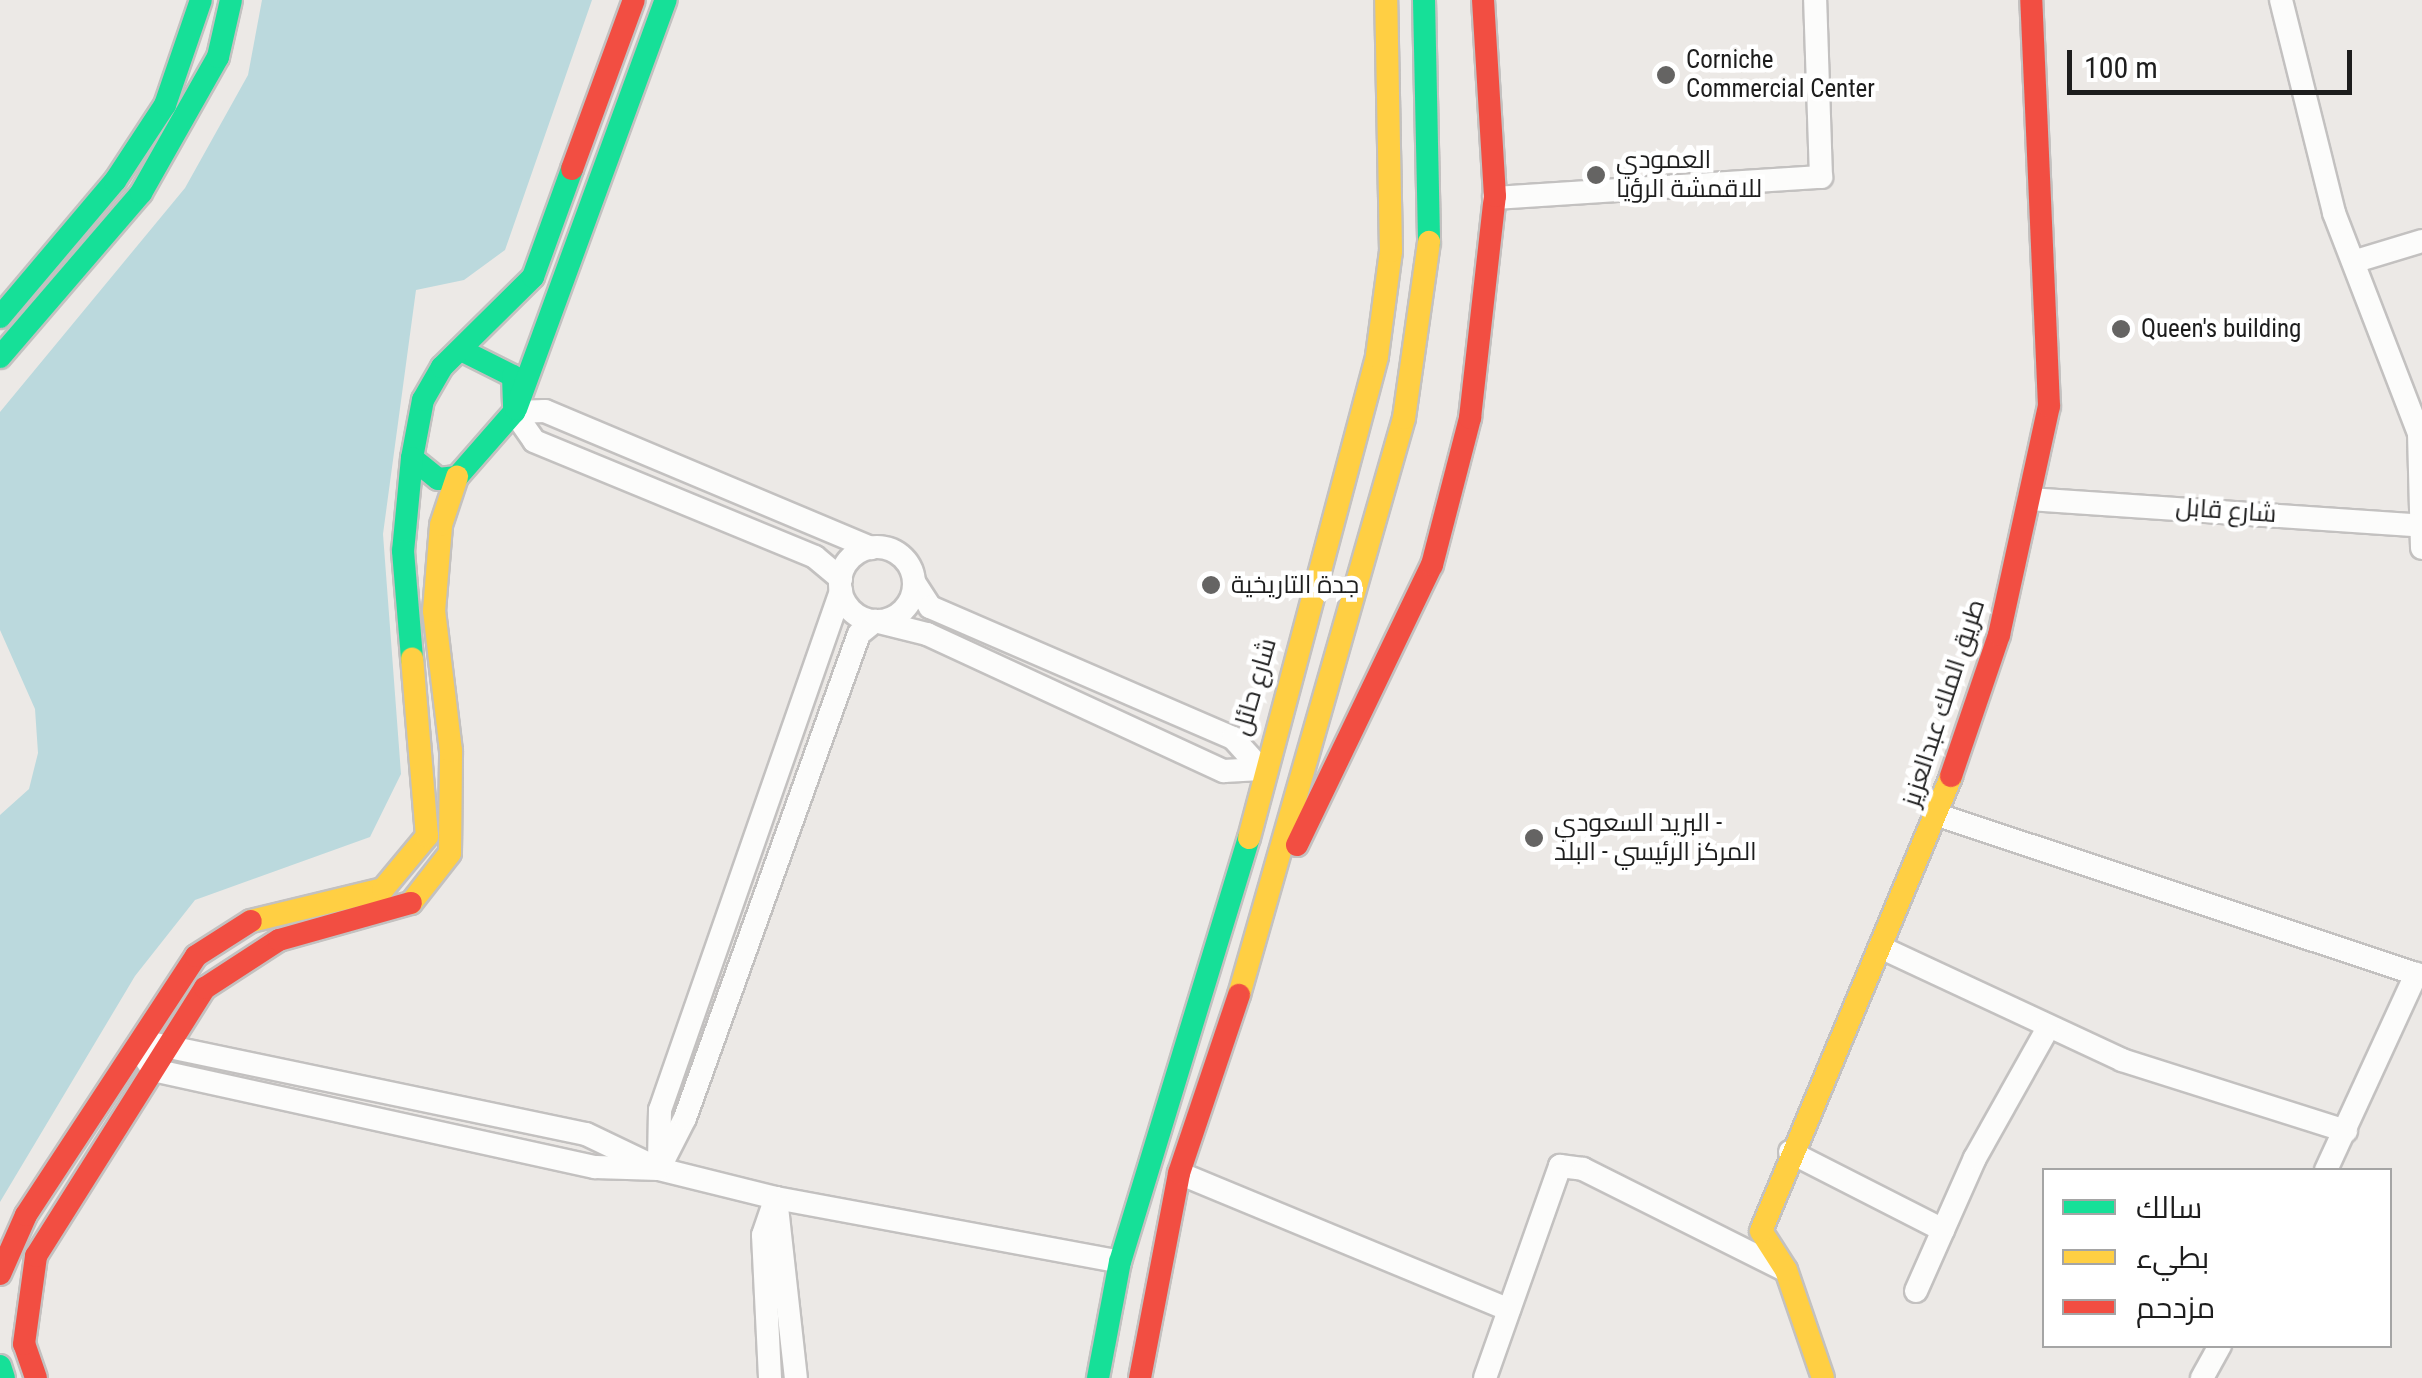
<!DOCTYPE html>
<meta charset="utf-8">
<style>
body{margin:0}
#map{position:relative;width:2422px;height:1378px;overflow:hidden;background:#ece9e6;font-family:"Roboto Condensed",Cairo,sans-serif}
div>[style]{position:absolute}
.water>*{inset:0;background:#bbd9dd}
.roads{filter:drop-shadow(2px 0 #c3c1c0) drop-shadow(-2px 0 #c3c1c0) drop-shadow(0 2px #c3c1c0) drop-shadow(0 -2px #c3c1c0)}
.street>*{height:22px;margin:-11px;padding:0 11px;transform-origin:11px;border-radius:11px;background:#fcfcfb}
.street>.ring{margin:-11px;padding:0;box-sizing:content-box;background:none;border:22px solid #fcfcfb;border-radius:50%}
.fast>*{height:22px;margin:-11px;padding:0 11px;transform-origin:11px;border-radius:11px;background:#16e098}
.slow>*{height:22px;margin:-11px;padding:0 11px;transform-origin:11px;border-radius:11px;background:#ffcf43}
.jam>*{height:22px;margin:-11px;padding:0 11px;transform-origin:11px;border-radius:11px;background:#f24e42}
.dots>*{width:28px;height:28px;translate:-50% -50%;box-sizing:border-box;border:5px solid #fff;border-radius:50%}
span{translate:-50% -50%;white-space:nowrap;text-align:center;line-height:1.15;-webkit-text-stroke:9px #fff;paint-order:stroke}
.poi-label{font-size:25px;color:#1d1d1d}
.left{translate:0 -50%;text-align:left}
.street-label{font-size:25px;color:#1d1d1d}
.legend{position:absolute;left:2042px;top:1168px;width:350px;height:180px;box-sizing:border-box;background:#fff;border:2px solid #a5a5a5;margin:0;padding:12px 18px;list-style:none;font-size:30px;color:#1d1d1d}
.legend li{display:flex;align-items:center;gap:20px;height:50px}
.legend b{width:50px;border:2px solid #a5a5a5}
.scale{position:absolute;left:2067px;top:50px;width:285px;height:45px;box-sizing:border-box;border:5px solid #1d1d1d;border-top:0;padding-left:12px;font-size:30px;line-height:35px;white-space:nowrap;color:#1d1d1d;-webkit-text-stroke:8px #fff;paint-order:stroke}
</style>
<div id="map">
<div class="water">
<i style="clip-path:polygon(262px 0,592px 0,505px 250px,464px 280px,416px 290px,383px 534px,401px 774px,370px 837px,195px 900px,135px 976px,0 1202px,0 815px,29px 789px,38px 753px,35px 709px,0 630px,0 412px,185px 188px,248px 75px)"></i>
</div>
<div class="roads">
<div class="street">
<i style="left:2281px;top:0;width:219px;rotate:76deg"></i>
<i style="left:2334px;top:213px;width:236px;rotate:68.9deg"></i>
<i style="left:2419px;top:433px;width:115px;rotate:88.5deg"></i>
<i style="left:1494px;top:198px;width:328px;rotate:-3.7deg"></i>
<i style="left:1821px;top:177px;width:177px;rotate:-91.9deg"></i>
<i style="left:2356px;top:261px;width:69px;rotate:-16.9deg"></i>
<i style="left:514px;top:412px;width:31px;rotate:-2deg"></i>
<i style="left:545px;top:411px;width:354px;rotate:22.8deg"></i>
<i style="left:514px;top:412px;width:35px;rotate:55deg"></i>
<i style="left:534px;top:441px;width:304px;rotate:22.4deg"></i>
<i style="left:815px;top:557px;width:34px;rotate:40deg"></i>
<i style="left:2029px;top:499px;width:394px;rotate:3.9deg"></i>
<i class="ring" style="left:840px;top:547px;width:52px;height:52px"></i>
<i style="left:914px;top:582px;width:30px;rotate:57deg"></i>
<i style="left:930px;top:607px;width:330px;rotate:23.4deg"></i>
<i style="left:1233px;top:738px;width:42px;rotate:47.9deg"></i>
<i style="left:1938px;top:815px;width:510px;rotate:18.4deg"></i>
<i style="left:1880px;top:947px;width:267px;rotate:25deg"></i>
<i style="left:2122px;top:1060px;width:235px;rotate:17.6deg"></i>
<i style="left:155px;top:1044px;width:440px;rotate:11.8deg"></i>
<i style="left:586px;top:1134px;width:81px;rotate:25.6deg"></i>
<i style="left:659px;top:1169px;width:121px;rotate:13.9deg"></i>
<i style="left:776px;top:1198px;width:350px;rotate:10.5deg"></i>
<i style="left:145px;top:1058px;width:14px;rotate:56deg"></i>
<i style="left:153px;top:1070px;width:453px;rotate:12.4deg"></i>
<i style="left:595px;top:1167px;width:64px;rotate:1.8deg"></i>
<i style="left:659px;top:1169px;width:57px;rotate:-63deg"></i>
<i style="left:685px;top:1118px;width:514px;rotate:-70.23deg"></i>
<i style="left:859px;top:634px;width:21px;rotate:-39deg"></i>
<i style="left:875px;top:621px;width:54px;rotate:14deg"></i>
<i style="left:927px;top:634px;width:327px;rotate:24.8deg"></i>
<i style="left:1224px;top:771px;width:37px;rotate:-3deg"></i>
<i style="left:1790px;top:1152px;width:172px;rotate:27deg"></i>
<i style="left:659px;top:1162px;width:52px;rotate:-88.9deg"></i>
<i style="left:660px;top:1110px;width:550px;rotate:-70.77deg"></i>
<i style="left:2326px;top:1170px;width:216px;rotate:-65.3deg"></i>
<i style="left:1179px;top:1173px;width:357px;rotate:22.5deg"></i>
<i style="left:776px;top:1198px;width:181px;rotate:83.7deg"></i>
<i style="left:1916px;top:1291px;width:145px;rotate:-66.1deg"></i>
<i style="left:1975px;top:1158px;width:149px;rotate:-60.7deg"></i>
<i style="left:770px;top:1378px;width:143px;rotate:-92.8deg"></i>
<i style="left:763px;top:1235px;width:39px;rotate:-71deg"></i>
<i style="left:1485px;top:1378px;width:225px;rotate:-70.5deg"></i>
<i style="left:1560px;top:1166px;width:23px;rotate:7deg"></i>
<i style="left:1583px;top:1169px;width:224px;rotate:26.6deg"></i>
<i style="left:2202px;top:1378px;width:37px;rotate:-61deg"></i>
</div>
<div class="fast">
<i style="left:1424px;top:0;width:242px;rotate:88.8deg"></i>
<i style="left:0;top:317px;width:178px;rotate:-49.8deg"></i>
<i style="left:115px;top:181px;width:91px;rotate:-56.7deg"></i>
<i style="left:165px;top:105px;width:111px;rotate:-71.1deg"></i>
<i style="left:461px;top:350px;width:58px;rotate:26.6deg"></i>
<i style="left:513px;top:376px;width:36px;rotate:88deg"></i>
<i style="left:514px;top:412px;width:86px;rotate:131.2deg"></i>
<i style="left:457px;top:477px;width:19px;rotate:174deg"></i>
<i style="left:438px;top:479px;width:33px;rotate:-141deg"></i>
<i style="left:412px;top:458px;width:59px;rotate:-79.3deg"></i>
<i style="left:423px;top:400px;width:38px;rotate:-60deg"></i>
<i style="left:442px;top:367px;width:128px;rotate:-44.7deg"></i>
<i style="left:533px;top:277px;width:115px;rotate:-70.1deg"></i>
<i style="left:0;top:357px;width:216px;rotate:-49.3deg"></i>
<i style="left:141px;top:193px;width:156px;rotate:-60.5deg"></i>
<i style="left:218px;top:57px;width:58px;rotate:-77.2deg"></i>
<i style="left:516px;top:409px;width:436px;rotate:-69.9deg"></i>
<i style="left:412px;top:458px;width:93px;rotate:95.5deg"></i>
<i style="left:403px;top:551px;width:108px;rotate:85.2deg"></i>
<i style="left:0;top:1366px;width:13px;rotate:72deg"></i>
<i style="left:1098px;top:1378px;width:118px;rotate:-79.3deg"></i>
<i style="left:1120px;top:1262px;width:443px;rotate:-73.1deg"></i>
</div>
<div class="slow">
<i style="left:1249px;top:838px;width:499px;rotate:-75.1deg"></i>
<i style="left:1377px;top:356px;width:106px;rotate:-82.4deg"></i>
<i style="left:1391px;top:251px;width:251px;rotate:-91.1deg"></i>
<i style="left:411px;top:903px;width:63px;rotate:-52deg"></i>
<i style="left:450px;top:853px;width:102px;rotate:-89.4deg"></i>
<i style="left:451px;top:751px;width:141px;rotate:-96.9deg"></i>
<i style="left:434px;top:611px;width:86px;rotate:-85.3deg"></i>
<i style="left:441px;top:525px;width:51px;rotate:-71.6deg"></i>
<i style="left:251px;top:921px;width:136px;rotate:-13.6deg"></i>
<i style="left:383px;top:889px;width:69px;rotate:-50.3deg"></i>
<i style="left:427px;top:836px;width:178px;rotate:-94.8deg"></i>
<i style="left:1239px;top:995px;width:600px;rotate:-74.04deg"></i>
<i style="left:1404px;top:418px;width:178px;rotate:-81.9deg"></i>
<i style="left:1823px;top:1378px;width:114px;rotate:-108.9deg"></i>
<i style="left:1786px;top:1270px;width:46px;rotate:-122.7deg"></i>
<i style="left:1761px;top:1231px;width:493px;rotate:-67.3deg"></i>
</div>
<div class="jam">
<i style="left:572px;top:169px;width:180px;rotate:-69.9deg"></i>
<i style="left:1951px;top:776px;width:149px;rotate:-71.2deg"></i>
<i style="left:1999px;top:635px;width:234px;rotate:-77.7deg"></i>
<i style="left:2049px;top:406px;width:406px;rotate:-92.5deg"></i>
<i style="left:1297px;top:845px;width:311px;rotate:-64.3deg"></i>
<i style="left:1432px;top:565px;width:152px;rotate:-75.5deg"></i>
<i style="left:1470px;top:418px;width:223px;rotate:-83.6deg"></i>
<i style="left:1495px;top:196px;width:196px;rotate:-93.5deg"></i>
<i style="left:0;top:1274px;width:64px;rotate:-66.2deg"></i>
<i style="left:26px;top:1215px;width:310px;rotate:-56.7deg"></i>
<i style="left:196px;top:956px;width:65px;rotate:-32.5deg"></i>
<i style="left:36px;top:1378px;width:36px;rotate:-109deg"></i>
<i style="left:24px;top:1344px;width:89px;rotate:-82.2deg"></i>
<i style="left:36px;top:1256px;width:317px;rotate:-57.8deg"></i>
<i style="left:205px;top:988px;width:88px;rotate:-33deg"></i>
<i style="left:279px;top:940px;width:137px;rotate:-15.7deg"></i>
<i style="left:1140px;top:1378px;width:209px;rotate:-79.2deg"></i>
<i style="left:1179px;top:1173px;width:188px;rotate:-71.4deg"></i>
</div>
</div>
<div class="dots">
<i style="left:1666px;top:75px;background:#656463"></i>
<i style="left:1596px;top:175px;background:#656463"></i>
<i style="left:2121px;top:329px;background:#656463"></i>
<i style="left:1211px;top:585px;background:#656463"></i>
<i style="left:1534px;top:838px;background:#656463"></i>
</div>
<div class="poi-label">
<span class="left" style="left:1686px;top:75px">Corniche<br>Commercial Center</span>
<span class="left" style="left:1616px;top:175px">العمودي<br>للاقمشة الرؤيا</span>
<span class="left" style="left:2141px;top:329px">Queen's building</span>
<span class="left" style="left:1231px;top:585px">جدة التاريخية</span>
<span class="left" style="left:1554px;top:838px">البريد السعودي -<br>المركز الرئيسي - البلد</span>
</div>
<div class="street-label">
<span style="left:2226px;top:511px;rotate:4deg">شارع قابل</span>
<span style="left:1255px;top:687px;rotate:-74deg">شارع حائل</span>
<span style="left:1944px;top:703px;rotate:-72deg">طريق الملك عبدالعزيز</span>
</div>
<ul class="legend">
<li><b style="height:12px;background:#16e098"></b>سالك</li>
<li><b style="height:12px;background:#ffcf43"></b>بطيء</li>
<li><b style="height:12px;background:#f24e42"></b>مزدحم</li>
</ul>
<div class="scale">100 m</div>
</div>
